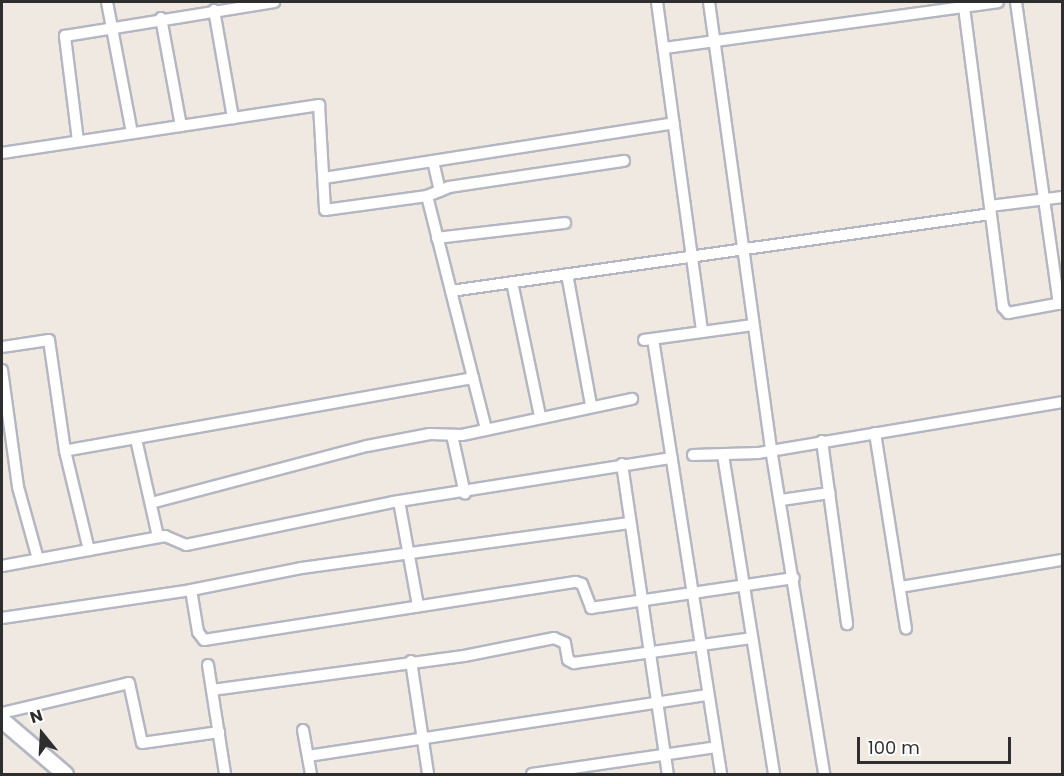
<!DOCTYPE html>
<style>
body{margin:0}
#map{position:relative;width:1064px;height:776px;overflow:hidden;background:#efe9e1;font-family:Poppins,sans-serif}
div>[style]{position:absolute}
.roads{filter:drop-shadow(2px 0 #b4b7c1) drop-shadow(-2px 0 #b4b7c1) drop-shadow(0 2px #b4b7c1) drop-shadow(0 -2px #b4b7c1)}
.minor>*{height:10px;margin:-5px;padding:0 5px;transform-origin:5px;border-radius:5px;background:#fff}
.secondary>*{height:15px;margin:-7.5px;padding:0 7.5px;transform-origin:7.5px;border-radius:7.5px;background:#fff}
span{translate:-50% -50%;white-space:nowrap;text-align:center;line-height:1.15;-webkit-text-stroke:4.5px #fff;paint-order:stroke}
.frame{position:absolute;inset:0;border:3px solid #2e2e2e;pointer-events:none}
.north{position:absolute;left:12px;top:704px;width:60px;height:60px;-webkit-text-stroke:4px #fff;paint-order:stroke;rotate:342deg;font-size:16px;font-weight:700;line-height:24px;text-align:center;color:#2e2e2e}
.north::after{content:'';display:block;margin:auto;width:21px;height:27px;background:#2e2e2e;clip-path:polygon(50% 0,100% 100%,50% 72%,0 100%)}
.scale{position:absolute;left:857px;top:737px;width:154px;height:27px;box-sizing:border-box;border:3px solid #2e2e2e;border-top:0;padding-left:8px;font-size:18px;line-height:21px;white-space:nowrap;color:#2e2e2e;-webkit-text-stroke:4px #fff;paint-order:stroke}
</style>
<div id="map">
<div class="roads">
<div class="minor">
<i style="left:107px;top:2px;width:133px;rotate:79.2deg"></i>
<i style="left:657px;top:2px;width:333px;rotate:82.2deg"></i>
<i style="left:709px;top:2px;width:451px;rotate:82.1deg"></i>
<i style="left:771px;top:449px;width:329px;rotate:80.7deg"></i>
<i style="left:1016px;top:2px;width:305px;rotate:81.9deg"></i>
<i style="left:964px;top:7px;width:303px;rotate:82.6deg"></i>
<i style="left:1003px;top:307px;width:8px;rotate:50deg"></i>
<i style="left:1008px;top:313px;width:55px;rotate:-10.5deg"></i>
<i style="left:214px;top:10px;width:110px;rotate:80deg"></i>
<i style="left:161px;top:18px;width:110px;rotate:79.5deg"></i>
<i style="left:664px;top:48px;width:337px;rotate:-7.8deg"></i>
<i style="left:78px;top:141px;width:106px;rotate:-97.1deg"></i>
<i style="left:65px;top:36px;width:212px;rotate:-9.2deg"></i>
<i style="left:2px;top:153px;width:321px;rotate:-8.6deg"></i>
<i style="left:319px;top:105px;width:105px;rotate:86.7deg"></i>
<i style="left:325px;top:210px;width:103px;rotate:-7.8deg"></i>
<i style="left:427px;top:196px;width:188px;rotate:75.8deg"></i>
<i style="left:473px;top:378px;width:414px;rotate:169.9deg"></i>
<i style="left:65px;top:451px;width:112px;rotate:-98.2deg"></i>
<i style="left:49px;top:340px;width:48px;rotate:171.5deg"></i>
<i style="left:433px;top:161px;width:31px;rotate:77deg"></i>
<i style="left:324px;top:178px;width:354px;rotate:-8.9deg"></i>
<i style="left:427px;top:196px;width:24px;rotate:-22deg"></i>
<i style="left:449px;top:187px;width:177px;rotate:-8.5deg"></i>
<i style="left:990px;top:206px;width:73px;rotate:-7.1deg"></i>
<i style="left:437px;top:238px;width:129px;rotate:-6.7deg"></i>
<i style="left:567px;top:274px;width:133px;rotate:79.6deg"></i>
<i style="left:512px;top:282px;width:137px;rotate:78.2deg"></i>
<i style="left:451px;top:291px;width:545px;rotate:-8.12deg"></i>
<i style="left:653px;top:339px;width:440px;rotate:81.1deg"></i>
<i style="left:644px;top:340px;width:110px;rotate:-7.8deg"></i>
<i style="left:2px;top:370px;width:118px;rotate:82.2deg"></i>
<i style="left:18px;top:487px;width:75px;rotate:74.5deg"></i>
<i style="left:473px;top:378px;width:53px;rotate:75.7deg"></i>
<i style="left:875px;top:433px;width:198px;rotate:81deg"></i>
<i style="left:452px;top:435px;width:60px;rotate:77.6deg"></i>
<i style="left:136px;top:439px;width:100px;rotate:77.3deg"></i>
<i style="left:822px;top:441px;width:185px;rotate:82.2deg"></i>
<i style="left:65px;top:451px;width:102px;rotate:76.4deg"></i>
<i style="left:693px;top:455px;width:65px;rotate:-1.8deg"></i>
<i style="left:758px;top:453px;width:308px;rotate:-9.5deg"></i>
<i style="left:723px;top:455px;width:323px;rotate:80.9deg"></i>
<i style="left:622px;top:464px;width:313px;rotate:81.6deg"></i>
<i style="left:781px;top:500px;width:49px;rotate:-8.3deg"></i>
<i style="left:399px;top:501px;width:107px;rotate:79.7deg"></i>
<i style="left:151px;top:503px;width:223px;rotate:-14.8deg"></i>
<i style="left:367px;top:446px;width:64px;rotate:-10.8deg"></i>
<i style="left:430px;top:434px;width:32px;rotate:2deg"></i>
<i style="left:462px;top:435px;width:174px;rotate:-12deg"></i>
<i style="left:2px;top:566px;width:166px;rotate:-10.4deg"></i>
<i style="left:165px;top:536px;width:23px;rotate:23deg"></i>
<i style="left:186px;top:545px;width:211px;rotate:-11.7deg"></i>
<i style="left:393px;top:502px;width:282px;rotate:-9deg"></i>
<i style="left:900px;top:587px;width:164px;rotate:-9.5deg"></i>
<i style="left:191px;top:590px;width:43px;rotate:80.5deg"></i>
<i style="left:198px;top:632px;width:10px;rotate:53deg"></i>
<i style="left:204px;top:640px;width:376px;rotate:-8.9deg"></i>
<i style="left:576px;top:582px;width:6px;rotate:18deg"></i>
<i style="left:582px;top:584px;width:26px;rotate:69deg"></i>
<i style="left:591px;top:608px;width:205px;rotate:-8.4deg"></i>
<i style="left:2px;top:618px;width:191px;rotate:-8.4deg"></i>
<i style="left:191px;top:590px;width:112px;rotate:-11.3deg"></i>
<i style="left:301px;top:568px;width:332px;rotate:-7.8deg"></i>
<i style="left:411px;top:661px;width:114px;rotate:81.4deg"></i>
<i style="left:208px;top:665px;width:110px;rotate:81.1deg"></i>
<i style="left:212px;top:690px;width:254px;rotate:-7.7deg"></i>
<i style="left:464px;top:656px;width:92px;rotate:-11.3deg"></i>
<i style="left:554px;top:638px;width:12px;rotate:24deg"></i>
<i style="left:565px;top:643px;width:17px;rotate:80deg"></i>
<i style="left:568px;top:660px;width:7px;rotate:27deg"></i>
<i style="left:574px;top:663px;width:179px;rotate:-8deg"></i>
<i style="left:2px;top:713px;width:130px;rotate:-13.3deg"></i>
<i style="left:129px;top:683px;width:61px;rotate:77.8deg"></i>
<i style="left:142px;top:743px;width:78px;rotate:-8.1deg"></i>
<i style="left:303px;top:730px;width:45px;rotate:79.7deg"></i>
<i style="left:308px;top:756px;width:404px;rotate:-8.7deg"></i>
<i style="left:532px;top:774px;width:186px;rotate:-8.3deg"></i>
</div>
<div class="secondary">
<i style="left:2px;top:720px;width:83px;rotate:40.6deg"></i>
</div>
</div>
<div class="frame"></div>
<div class="north">N</div>
<div class="scale">100 m</div>
</div>
